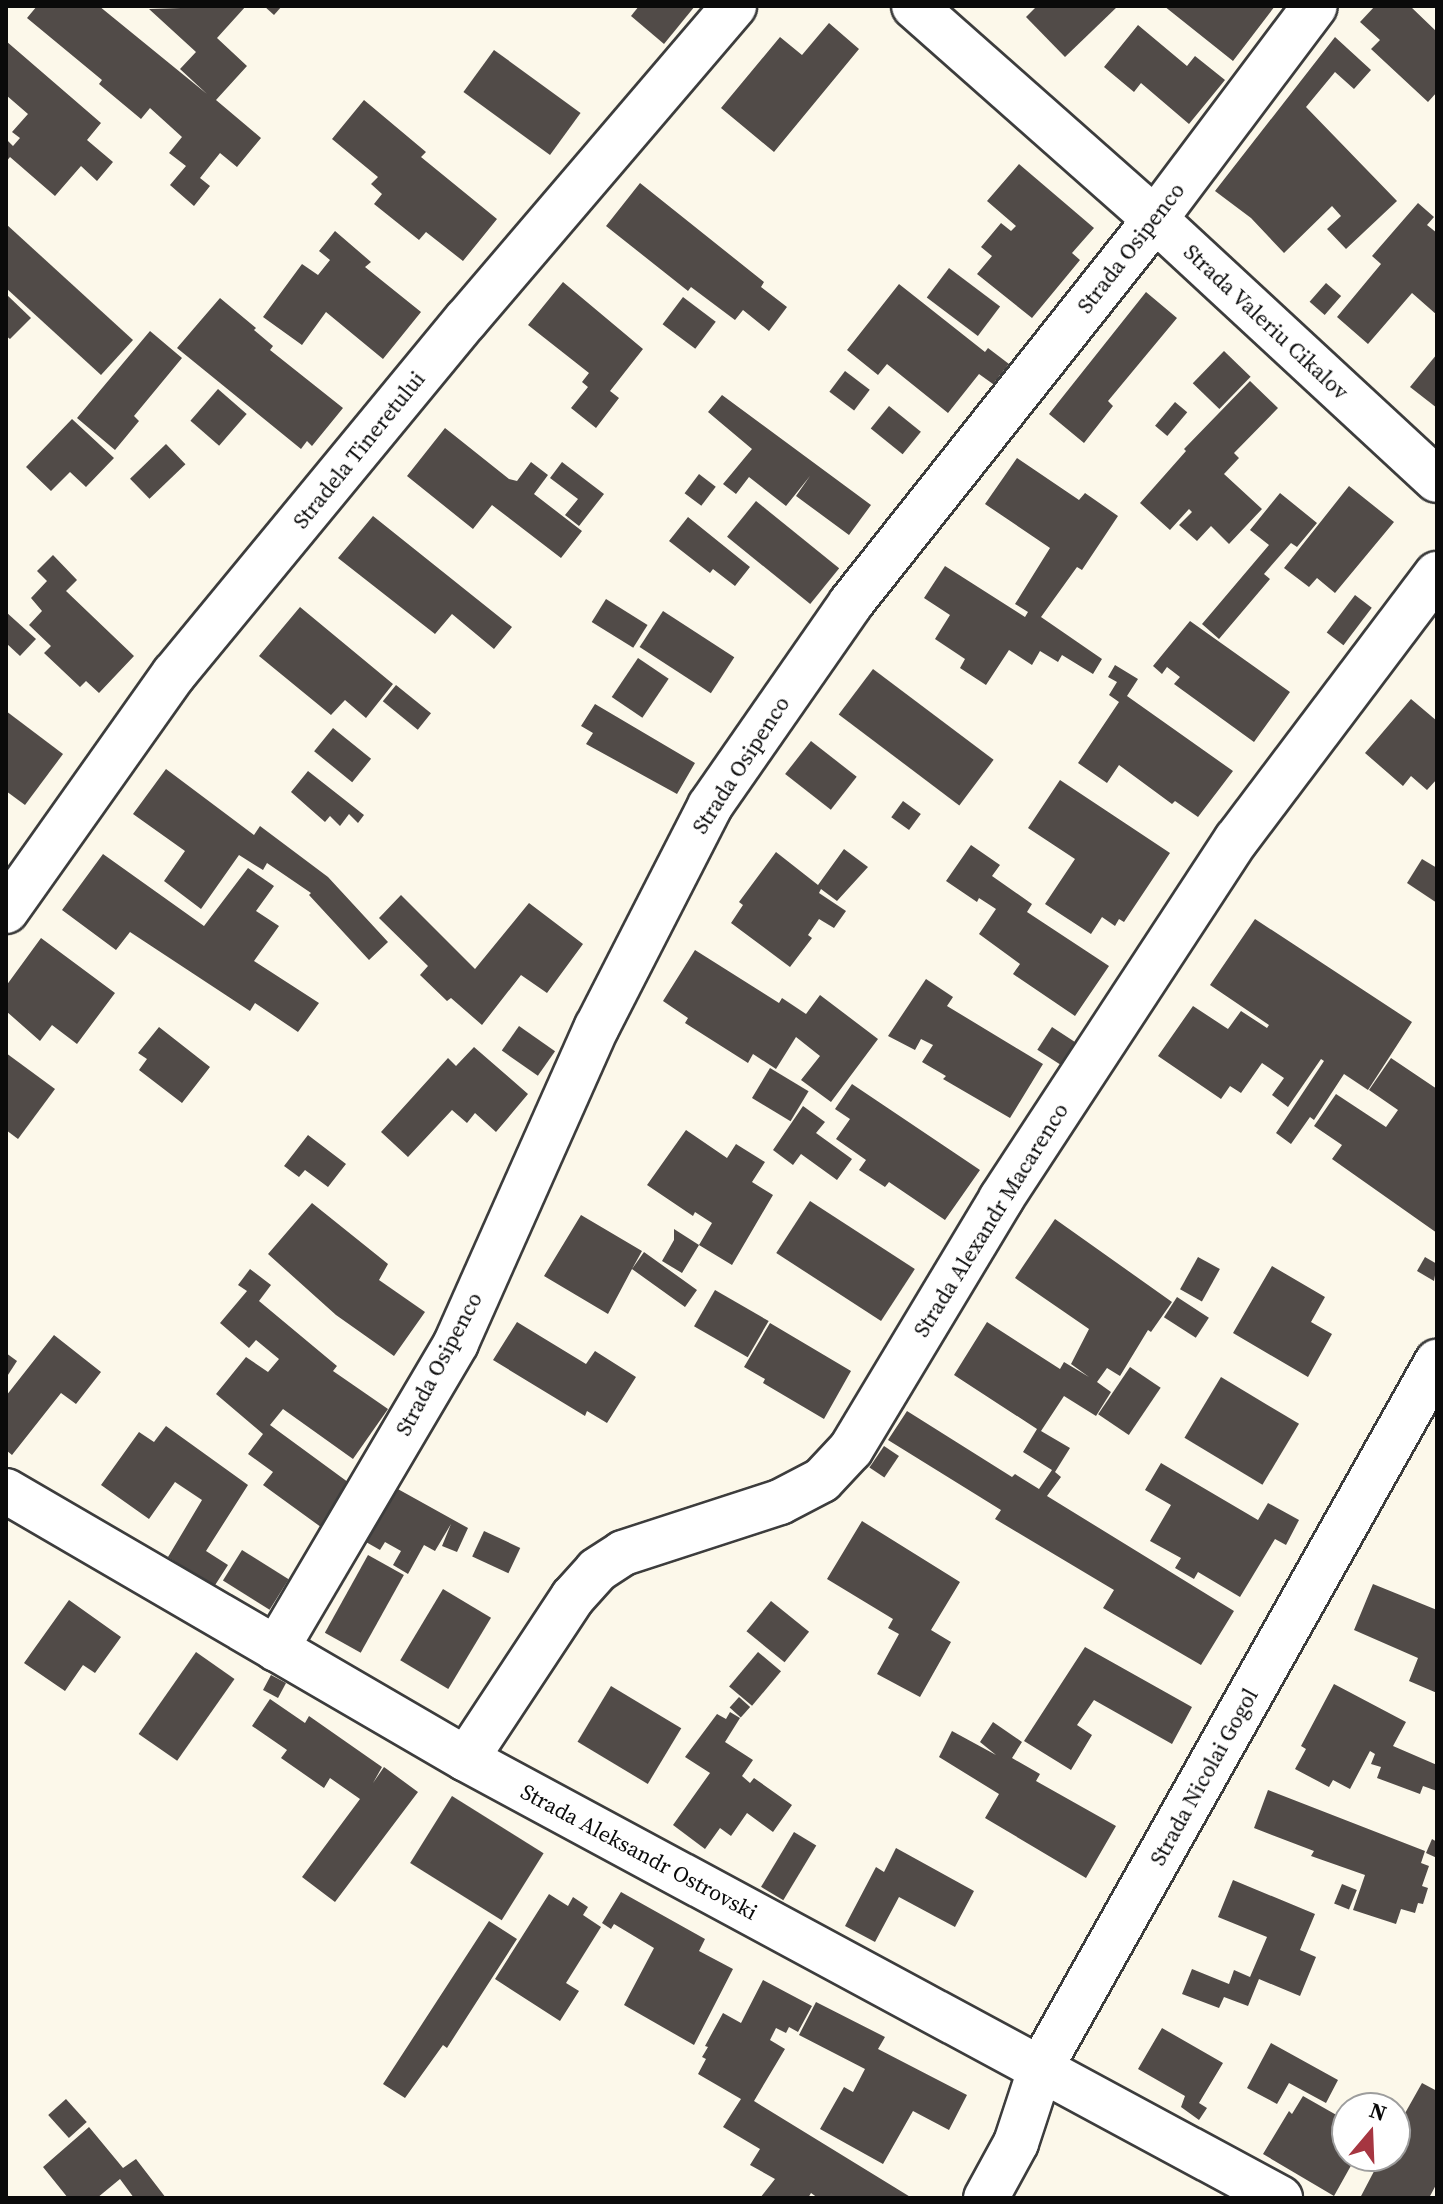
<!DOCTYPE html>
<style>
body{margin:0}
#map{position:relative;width:1443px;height:2204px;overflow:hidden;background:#fcf8ea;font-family:"Source Serif 4",serif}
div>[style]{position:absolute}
.building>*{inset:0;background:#514b48;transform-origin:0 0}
.roads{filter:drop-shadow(2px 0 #3d3d3d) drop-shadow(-2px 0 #3d3d3d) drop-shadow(0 2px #3d3d3d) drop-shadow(0 -2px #3d3d3d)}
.minor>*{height:44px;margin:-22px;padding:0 22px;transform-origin:22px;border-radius:22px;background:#fff}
span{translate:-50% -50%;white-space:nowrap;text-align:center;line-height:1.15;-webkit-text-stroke:8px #fff;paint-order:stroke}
.street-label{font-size:22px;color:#0a0a0a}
.frame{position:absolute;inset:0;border:8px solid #0a0a0a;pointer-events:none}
.north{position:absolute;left:1331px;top:2092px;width:80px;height:80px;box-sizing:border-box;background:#fff;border:2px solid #9d9d9d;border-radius:50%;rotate:19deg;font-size:22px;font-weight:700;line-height:32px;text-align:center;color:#0a0a0a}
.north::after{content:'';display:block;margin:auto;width:28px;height:36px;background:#a63641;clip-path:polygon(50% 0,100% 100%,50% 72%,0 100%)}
</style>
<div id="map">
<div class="building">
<i style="clip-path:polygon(37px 6px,99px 6px,207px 94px,180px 69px,196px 52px,149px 9px,246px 6px,217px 38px,247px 66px,216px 100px,261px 138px,237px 167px,220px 153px,200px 178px,210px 186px,194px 206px,170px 185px,186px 166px,169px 153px,182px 137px,150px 108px,141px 119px,99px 84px,102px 80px,27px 18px)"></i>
<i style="clip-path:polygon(264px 6px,282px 6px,274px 15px)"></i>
<i style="clip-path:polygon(639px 6px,695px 6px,664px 44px,631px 16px)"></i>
<i style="clip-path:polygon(1037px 6px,1118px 6px,1065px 57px,1026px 17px)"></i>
<i style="clip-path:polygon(1164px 6px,1245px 8px,1275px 6px,1233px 61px)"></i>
<i style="clip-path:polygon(1375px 6px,1410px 6px,1437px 32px,1437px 92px,1428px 102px,1371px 49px,1380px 40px,1360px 22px)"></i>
<i style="clip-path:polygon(829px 23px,859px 49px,774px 152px,721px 108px,780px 37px,802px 55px)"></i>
<i style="clip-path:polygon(1138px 25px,1187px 66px,1195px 56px,1225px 80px,1189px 124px,1141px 83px,1134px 92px,1104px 67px)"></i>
<i style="clip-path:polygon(1335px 37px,1371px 70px,1354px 89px,1335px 72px,1306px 107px,1397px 201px,1346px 249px,1327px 229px,1341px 216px,1332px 206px,1284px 253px,1251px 218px,1215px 191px)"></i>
<i style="clip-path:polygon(6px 41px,101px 123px,87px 140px,113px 162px,97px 181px,81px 166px,55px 196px,10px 157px,6px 162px,6px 139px,13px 146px,20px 138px,12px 132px,28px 114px,6px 95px)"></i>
<i style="left:494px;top:50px;width:107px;height:52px;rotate:36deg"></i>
<i style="clip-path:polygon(364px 100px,426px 152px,421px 157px,497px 219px,463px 261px,426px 232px,419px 240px,374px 204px,382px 194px,371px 184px,378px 177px,332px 139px)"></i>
<i style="clip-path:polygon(1019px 164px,1094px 228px,1072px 253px,1080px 260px,1032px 318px,977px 274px,992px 256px,981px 247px,1001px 223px,1011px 231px,1016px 226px,987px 201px)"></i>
<i style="clip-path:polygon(640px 183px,764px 282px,761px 287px,787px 307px,769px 331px,743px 310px,735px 320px,691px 287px,688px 291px,606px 226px)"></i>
<i style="clip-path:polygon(1418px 203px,1434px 217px,1427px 225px,1437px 233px,1437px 315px,1412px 293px,1368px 344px,1337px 317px,1381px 264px,1372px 256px)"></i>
<i style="clip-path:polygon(6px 224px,133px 340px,101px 375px,6px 288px)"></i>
<i style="clip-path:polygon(335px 231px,371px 262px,365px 267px,421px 312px,383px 359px,326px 312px,302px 345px,263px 317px,302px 264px,318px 275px,330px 260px,319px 251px)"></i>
<i style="left:949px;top:268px;width:64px;height:37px;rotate:37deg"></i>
<i style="clip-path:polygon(563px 282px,643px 349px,610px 391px,619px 398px,596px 428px,571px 408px,588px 387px,582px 382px,589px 373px,528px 325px)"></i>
<i style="left:1326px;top:283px;width:20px;height:25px;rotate:41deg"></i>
<i style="clip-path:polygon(899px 284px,985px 352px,988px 348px,1009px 364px,993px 384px,979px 374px,948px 413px,887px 364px,878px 375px,847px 350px)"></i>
<i style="clip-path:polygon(1146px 292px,1177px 318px,1108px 401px,1113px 406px,1084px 443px,1049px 414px)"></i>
<i style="clip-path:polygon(6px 294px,31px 318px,10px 339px,6px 336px)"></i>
<i style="left:683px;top:297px;width:41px;height:34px;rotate:37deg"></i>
<i style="clip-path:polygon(220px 298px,256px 328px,254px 330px,273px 346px,270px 350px,343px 408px,312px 446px,307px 441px,301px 449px,177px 348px)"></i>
<i style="clip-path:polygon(150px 331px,182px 358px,134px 416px,139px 421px,115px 450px,77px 418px)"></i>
<i style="left:1224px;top:351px;width:37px;height:45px;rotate:44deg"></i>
<i style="clip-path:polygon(1437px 354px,1437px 408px,1410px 387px)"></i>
<i style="left:845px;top:371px;width:31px;height:26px;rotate:37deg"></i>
<i style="clip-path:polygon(1250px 381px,1278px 408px,1234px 453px,1239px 458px,1224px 474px,1262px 509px,1229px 544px,1211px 526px,1197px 541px,1179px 525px,1192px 512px,1189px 509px,1170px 530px,1140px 503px,1186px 451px,1184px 449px)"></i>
<i style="left:218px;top:389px;width:38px;height:42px;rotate:41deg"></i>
<i style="clip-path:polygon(722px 395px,871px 505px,849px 535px,796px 496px,810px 476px,786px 506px,749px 477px,736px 494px,723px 484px,752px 449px,708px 412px)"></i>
<i style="left:1175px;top:402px;width:16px;height:31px;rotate:40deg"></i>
<i style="left:889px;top:406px;width:41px;height:29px;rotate:39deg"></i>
<i style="clip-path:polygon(72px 419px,114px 458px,86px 487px,70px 472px,51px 491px,26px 467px)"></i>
<i style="clip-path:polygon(445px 428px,509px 479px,517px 481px,531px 462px,548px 475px,534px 494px,582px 531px,561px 558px,492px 505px,473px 529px,407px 476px)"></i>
<i style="left:166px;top:444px;width:28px;height:50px;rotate:46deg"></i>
<i style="clip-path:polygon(1017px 458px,1079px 500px,1085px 493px,1118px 516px,1082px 570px,1077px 567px,1041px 617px,1102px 659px,1093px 674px,1062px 655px,1058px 662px,1040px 651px,1032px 665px,1009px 650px,986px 685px,960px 668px,965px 659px,935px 639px,950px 615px,924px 598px,945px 566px,1025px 617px,1028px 612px,1015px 604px,1050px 548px,985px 504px)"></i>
<i style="clip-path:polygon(562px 462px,604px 494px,579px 526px,565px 515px,578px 499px,550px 478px)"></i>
<i style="left:699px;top:474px;width:21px;height:24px;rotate:37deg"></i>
<i style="clip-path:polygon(1349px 486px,1394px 522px,1335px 593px,1317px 578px,1309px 587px,1284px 568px)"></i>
<i style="clip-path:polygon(1280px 493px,1317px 523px,1297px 547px,1291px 543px,1264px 574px,1270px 579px,1219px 639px,1202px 624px,1269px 545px,1250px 530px)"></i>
<i style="left:756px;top:501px;width:107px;height:46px;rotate:39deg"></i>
<i style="clip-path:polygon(373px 516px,512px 627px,494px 649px,452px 614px,435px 634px,338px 558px)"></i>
<i style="clip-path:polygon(688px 517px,750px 567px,735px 586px,713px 569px,710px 573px,669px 541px)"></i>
<i style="clip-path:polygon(53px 555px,77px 580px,66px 591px,134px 656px,99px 693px,86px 681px,80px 687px,44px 653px,51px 646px,29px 625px,42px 611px,31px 598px,47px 581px,37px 571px)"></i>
<i style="left:1355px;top:595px;width:21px;height:47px;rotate:37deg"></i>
<i style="left:606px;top:599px;width:49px;height:27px;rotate:32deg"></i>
<i style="clip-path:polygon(300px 607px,393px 684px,366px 718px,345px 700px,331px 715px,259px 656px)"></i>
<i style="left:663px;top:611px;width:85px;height:43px;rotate:33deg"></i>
<i style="clip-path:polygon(6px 612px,36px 639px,20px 656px,6px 643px)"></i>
<i style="clip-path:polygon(1190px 621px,1290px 692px,1254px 742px,1174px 684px,1180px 677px,1167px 667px,1162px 674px,1153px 666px)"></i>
<i style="left:638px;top:658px;width:37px;height:47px;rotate:34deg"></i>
<i style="clip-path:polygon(1115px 665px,1138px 679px,1127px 696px,1233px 771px,1198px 817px,1175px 801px,1172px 804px,1119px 765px,1107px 783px,1078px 763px,1119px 702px,1109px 695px,1117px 682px,1108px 677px)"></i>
<i style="left:873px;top:669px;width:151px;height:57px;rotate:37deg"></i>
<i style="left:396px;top:685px;width:45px;height:21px;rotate:39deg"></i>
<i style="clip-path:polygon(1411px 699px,1437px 721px,1437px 779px,1427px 790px,1411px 776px,1403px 786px,1365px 753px)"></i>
<i style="clip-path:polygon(595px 704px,695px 763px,677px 794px,586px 744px,593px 733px,581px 726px)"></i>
<i style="clip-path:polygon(6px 711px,63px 754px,25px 805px,6px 791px)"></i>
<i style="left:333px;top:728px;width:49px;height:30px;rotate:39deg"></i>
<i style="left:811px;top:741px;width:58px;height:42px;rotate:38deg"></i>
<i style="clip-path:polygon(166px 769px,254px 835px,260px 826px,328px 877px,388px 942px,369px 960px,309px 895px,311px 893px,267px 863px,263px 870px,239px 855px,201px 909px,164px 881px,185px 851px,133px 814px)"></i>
<i style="clip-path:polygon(308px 771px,364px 815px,358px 823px,349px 814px,340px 826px,330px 816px,325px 822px,291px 792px)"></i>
<i style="clip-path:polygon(1060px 780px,1170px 853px,1124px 922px,1119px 919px,1115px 926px,1102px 917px,1091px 934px,1045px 904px,1075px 859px,1028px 828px)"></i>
<i style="left:903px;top:801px;width:22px;height:20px;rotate:36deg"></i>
<i style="clip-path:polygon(971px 845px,1000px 865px,992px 876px,1032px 904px,1027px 912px,1109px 966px,1075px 1016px,1013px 974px,1020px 964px,979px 934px,996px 909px,979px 898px,977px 902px,946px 881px)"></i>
<i style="clip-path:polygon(844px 849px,868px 867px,837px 901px,821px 889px,819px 893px,846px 911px,834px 928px,819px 919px,808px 935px,812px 938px,790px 967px,731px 923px,743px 905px,739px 902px,776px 852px,818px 885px)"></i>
<i style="clip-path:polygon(103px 854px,204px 926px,248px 868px,274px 886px,256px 911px,279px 926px,254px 961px,319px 1003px,298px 1032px,255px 1003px,250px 1011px,130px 932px,116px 950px,62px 910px)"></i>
<i style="clip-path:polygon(1422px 859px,1437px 868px,1437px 903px,1407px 883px)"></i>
<i style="clip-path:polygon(401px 895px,475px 969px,529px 903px,583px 944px,547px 993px,521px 975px,482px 1025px,451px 998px,447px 1001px,420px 975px,428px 966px,379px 918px)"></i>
<i style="clip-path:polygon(1255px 919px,1412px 1022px,1368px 1090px,1344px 1074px,1314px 1120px,1310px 1117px,1291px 1144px,1276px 1133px,1324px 1061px,1321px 1059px,1288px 1107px,1272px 1095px,1284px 1078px,1262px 1063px,1241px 1093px,1230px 1086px,1221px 1099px,1158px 1056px,1193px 1006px,1228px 1029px,1241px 1011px,1267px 1028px,1269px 1025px,1210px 985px)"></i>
<i style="clip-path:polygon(41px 938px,115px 993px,77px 1044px,52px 1025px,40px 1041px,6px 1011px,6px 986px)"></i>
<i style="clip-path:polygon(695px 950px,779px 1003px,782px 998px,806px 1014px,820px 995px,878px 1039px,831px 1102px,801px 1080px,820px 1056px,796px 1037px,776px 1069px,753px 1054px,748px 1063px,685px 1023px,688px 1018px,663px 1001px)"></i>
<i style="clip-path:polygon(926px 979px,953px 997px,947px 1006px,1043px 1064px,1010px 1118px,943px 1079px,946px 1076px,922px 1062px,933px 1045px,921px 1039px,915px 1050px,888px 1036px)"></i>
<i style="left:519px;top:1026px;width:44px;height:30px;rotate:35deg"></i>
<i style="clip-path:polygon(159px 1027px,210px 1067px,182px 1103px,139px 1070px,147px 1059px,138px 1053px)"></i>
<i style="left:1052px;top:1027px;width:31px;height:27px;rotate:33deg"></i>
<i style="clip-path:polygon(474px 1047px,528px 1094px,496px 1132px,475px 1113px,467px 1123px,452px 1110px,408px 1157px,381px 1132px,448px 1058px,456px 1066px)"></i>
<i style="clip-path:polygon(6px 1053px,55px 1089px,18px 1139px,6px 1130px)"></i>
<i style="clip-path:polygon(1391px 1058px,1437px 1089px,1437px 1233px,1332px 1159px,1342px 1145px,1314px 1126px,1336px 1094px,1386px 1127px,1398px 1110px,1369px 1090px)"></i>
<i style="left:770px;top:1068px;width:45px;height:35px;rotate:31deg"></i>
<i style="clip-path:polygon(852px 1084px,980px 1170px,945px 1220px,889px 1182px,885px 1187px,859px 1170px,866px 1160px,836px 1139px,850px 1119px,835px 1109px)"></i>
<i style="clip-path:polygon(803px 1106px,825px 1122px,816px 1133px,852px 1159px,837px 1180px,801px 1154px,793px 1165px,773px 1150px)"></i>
<i style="clip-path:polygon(686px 1130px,727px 1158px,736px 1144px,765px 1162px,752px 1182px,773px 1195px,732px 1265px,699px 1245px,712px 1223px,695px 1212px,693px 1216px,647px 1185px)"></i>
<i style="clip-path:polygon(308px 1135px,346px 1164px,328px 1187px,305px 1170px,299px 1177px,284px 1166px)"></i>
<i style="left:810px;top:1201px;width:125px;height:62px;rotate:33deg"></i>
<i style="clip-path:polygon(312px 1203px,388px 1264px,379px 1280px,425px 1312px,394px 1356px,336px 1315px,268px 1254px)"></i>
<i style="clip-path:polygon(581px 1215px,642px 1251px,632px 1269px,644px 1252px,697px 1290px,685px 1307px,632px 1269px,608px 1314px,544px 1276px)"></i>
<i style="clip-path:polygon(1055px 1219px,1172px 1302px,1151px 1332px,1148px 1330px,1120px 1376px,1107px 1368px,1097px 1382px,1111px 1392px,1096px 1416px,1064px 1396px,1041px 1431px,1070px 1448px,1055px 1472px,1061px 1477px,1047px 1496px,1234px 1611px,1201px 1665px,1103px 1608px,1114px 1590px,995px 1519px,1001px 1510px,888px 1440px,907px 1411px,1012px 1477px,1015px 1474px,1039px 1489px,1052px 1470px,1023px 1452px,1037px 1429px,954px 1375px,987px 1322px,1060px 1369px,1064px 1362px,1089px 1377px,1071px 1364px,1089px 1329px,1015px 1278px)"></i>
<i style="clip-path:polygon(674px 1229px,699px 1245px,682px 1273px,662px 1261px,674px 1240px)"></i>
<i style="left:1198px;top:1257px;width:25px;height:37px;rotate:29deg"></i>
<i style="clip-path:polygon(1425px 1257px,1437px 1264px,1434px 1281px,1417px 1271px)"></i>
<i style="clip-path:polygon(1272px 1266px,1325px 1297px,1311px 1322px,1332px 1334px,1308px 1377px,1233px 1333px)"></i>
<i style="clip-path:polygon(250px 1269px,271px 1285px,259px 1301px,337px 1366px,333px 1371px,388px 1409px,353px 1459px,283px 1409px,270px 1425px,356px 1488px,325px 1530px,263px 1485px,273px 1472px,248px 1454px,263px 1434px,216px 1394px,246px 1357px,268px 1372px,279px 1359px,256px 1340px,249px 1348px,220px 1323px,247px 1291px,238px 1285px)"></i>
<i style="left:715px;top:1290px;width:62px;height:42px;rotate:30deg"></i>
<i style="left:1177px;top:1297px;width:38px;height:24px;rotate:33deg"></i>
<i style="clip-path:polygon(517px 1322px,586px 1364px,595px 1351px,636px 1377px,607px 1423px,587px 1411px,585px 1416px,493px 1360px)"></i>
<i style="clip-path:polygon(770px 1323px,851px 1371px,824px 1419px,763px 1383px,765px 1379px,744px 1367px)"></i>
<i style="clip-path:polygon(54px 1335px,101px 1372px,76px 1404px,61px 1393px,12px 1455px,6px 1450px,6px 1396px)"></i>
<i style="clip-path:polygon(6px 1353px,17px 1361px,6px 1378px)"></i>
<i style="left:1130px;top:1367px;width:37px;height:57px;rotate:34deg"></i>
<i style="left:1221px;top:1377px;width:91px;height:71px;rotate:31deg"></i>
<i style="clip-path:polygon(166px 1426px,248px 1485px,206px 1551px,228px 1565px,210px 1593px,183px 1572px,185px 1568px,168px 1557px,202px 1500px,175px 1482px,149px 1519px,101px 1485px,139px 1432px,154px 1442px)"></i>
<i style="left:884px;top:1446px;width:18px;height:26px;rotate:34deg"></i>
<i style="clip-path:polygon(1161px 1463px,1258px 1520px,1268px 1503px,1299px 1520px,1286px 1545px,1275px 1539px,1240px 1597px,1198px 1572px,1194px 1579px,1175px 1568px,1181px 1558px,1150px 1541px,1171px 1505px,1145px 1490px)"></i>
<i style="clip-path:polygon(396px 1488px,468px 1528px,457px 1552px,442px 1546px,451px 1524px,435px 1551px,424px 1545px,408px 1574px,393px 1565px,401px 1551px,385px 1542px,380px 1550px,366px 1542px)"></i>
<i style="clip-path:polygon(862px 1521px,960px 1582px,931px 1630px,951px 1642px,920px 1697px,877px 1674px,899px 1634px,888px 1628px,893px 1619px,827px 1579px)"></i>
<i style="left:484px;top:1531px;width:40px;height:28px;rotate:25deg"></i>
<i style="left:242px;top:1550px;width:55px;height:36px;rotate:32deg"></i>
<i style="left:368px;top:1555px;width:41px;height:89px;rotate:29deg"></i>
<i style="clip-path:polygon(1373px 1584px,1437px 1610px,1437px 1693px,1409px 1681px,1418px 1658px,1354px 1630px)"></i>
<i style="left:443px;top:1589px;width:56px;height:83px;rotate:31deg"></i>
<i style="clip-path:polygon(69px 1600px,121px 1637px,95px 1673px,83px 1665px,65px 1691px,24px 1663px)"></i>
<i style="left:771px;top:1601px;width:49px;height:39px;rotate:39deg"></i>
<i style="clip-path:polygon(1085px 1647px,1192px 1707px,1172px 1744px,1094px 1700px,1077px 1725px,1092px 1735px,1071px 1770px,1024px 1741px)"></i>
<i style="left:196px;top:1652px;width:47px;height:100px;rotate:35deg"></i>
<i style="left:758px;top:1652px;width:30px;height:45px;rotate:40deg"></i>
<i style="left:271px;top:1675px;width:17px;height:17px;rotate:28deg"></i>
<i style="clip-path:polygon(1334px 1684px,1406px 1722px,1393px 1746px,1437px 1765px,1437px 1791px,1423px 1786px,1420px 1794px,1377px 1778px,1381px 1767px,1371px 1764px,1375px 1754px,1370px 1751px,1350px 1789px,1333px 1780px,1329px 1787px,1295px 1769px,1306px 1749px,1301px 1746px)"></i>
<i style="left:611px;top:1686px;width:82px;height:65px;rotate:31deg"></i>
<i style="left:739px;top:1697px;width:15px;height:14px;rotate:42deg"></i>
<i style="clip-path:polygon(270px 1699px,305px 1723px,309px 1716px,382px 1767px,373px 1783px,384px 1767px,418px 1792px,335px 1902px,302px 1877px,360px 1799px,330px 1778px,324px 1788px,281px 1758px,287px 1750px,252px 1726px)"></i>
<i style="clip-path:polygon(730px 1712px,740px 1718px,725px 1742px,753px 1760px,742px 1776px,750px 1783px,754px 1778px,792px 1805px,773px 1832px,747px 1813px,731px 1836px,720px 1828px,705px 1849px,673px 1825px,710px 1773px,685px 1757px,717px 1714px,726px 1719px)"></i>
<i style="clip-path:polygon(993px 1722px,1022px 1742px,1012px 1758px,1040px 1774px,1036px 1781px,1116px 1826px,1086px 1878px,985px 1818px,999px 1794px,939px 1757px,952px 1731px,996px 1755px,980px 1742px)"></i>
<i style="clip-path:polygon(1268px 1790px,1425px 1851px,1421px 1863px,1429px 1866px,1422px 1886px,1428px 1888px,1423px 1904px,1418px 1903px,1415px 1913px,1401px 1909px,1396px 1924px,1353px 1910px,1365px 1875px,1311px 1856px,1314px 1851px,1254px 1828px)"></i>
<i style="left:452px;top:1796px;width:108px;height:79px;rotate:32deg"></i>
<i style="left:794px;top:1832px;width:26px;height:64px;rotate:31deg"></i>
<i style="clip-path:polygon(1432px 1839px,1437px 1842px,1437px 1858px,1426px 1853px)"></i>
<i style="clip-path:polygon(896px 1848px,974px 1891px,955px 1927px,899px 1897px,875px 1942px,845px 1926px,876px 1867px,884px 1872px)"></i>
<i style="clip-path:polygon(1233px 1880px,1315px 1914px,1300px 1950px,1316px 1957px,1300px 1996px,1259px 1979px,1248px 2006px,1224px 1997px,1219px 2008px,1182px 1994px,1192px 1969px,1229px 1984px,1234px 1970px,1250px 1977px,1267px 1937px,1218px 1917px)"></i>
<i style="left:1342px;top:1884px;width:16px;height:21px;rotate:22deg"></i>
<i style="clip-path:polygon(621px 1892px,705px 1939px,699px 1951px,733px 1969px,694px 2045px,624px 2005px,654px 1948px,614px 1924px,611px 1929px,602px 1923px)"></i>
<i style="clip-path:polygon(549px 1894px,568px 1906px,573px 1897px,588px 1907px,583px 1915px,601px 1927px,566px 1983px,579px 1991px,560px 2021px,495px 1979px)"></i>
<i style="clip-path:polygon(489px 1921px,517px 1939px,447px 2048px,443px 2045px,405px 2098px,383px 2084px)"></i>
<i style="clip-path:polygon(763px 1980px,812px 2006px,798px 2032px,789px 2027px,786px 2033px,776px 2028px,770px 2040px,785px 2049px,754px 2101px,912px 2198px,818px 2198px,811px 2193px,808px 2198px,760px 2198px,775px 2179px,750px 2165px,760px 2149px,723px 2127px,741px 2099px,698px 2074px,706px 2059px,702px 2057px,708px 2047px,705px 2046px,723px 2013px,741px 2023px)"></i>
<i style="clip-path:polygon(816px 2002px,885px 2037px,878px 2049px,967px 2095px,949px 2130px,913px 2111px,883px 2164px,820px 2129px,844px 2087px,853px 2092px,865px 2069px,799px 2035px)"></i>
<i style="clip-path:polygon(1162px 2028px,1223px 2063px,1199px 2103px,1207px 2108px,1199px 2120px,1181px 2107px,1185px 2096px,1138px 2069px)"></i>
<i style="clip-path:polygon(1271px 2043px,1338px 2080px,1326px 2103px,1289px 2083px,1277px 2104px,1247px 2088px)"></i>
<i style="clip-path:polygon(1422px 2083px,1437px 2091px,1437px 2183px,1429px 2198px,1360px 2198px,1382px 2156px,1395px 2156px,1395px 2131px)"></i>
<i style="clip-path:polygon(1303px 2096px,1347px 2121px,1347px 2156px,1373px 2156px,1365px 2169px,1353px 2162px,1334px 2196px,1263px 2154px,1289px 2111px,1292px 2114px)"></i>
<i style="left:66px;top:2099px;width:31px;height:24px;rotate:48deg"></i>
<i style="clip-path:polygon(89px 2127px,123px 2168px,136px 2159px,166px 2198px,134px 2198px,120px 2179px,97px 2198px,68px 2198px,43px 2167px)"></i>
</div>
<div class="roads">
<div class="minor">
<i style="left:914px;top:6px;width:322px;rotate:41.5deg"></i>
<i style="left:1155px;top:219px;width:384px;rotate:42.8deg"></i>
<i style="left:6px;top:911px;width:291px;rotate:-54.7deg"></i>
<i style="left:174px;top:674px;width:459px;rotate:-50.5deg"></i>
<i style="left:466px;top:320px;width:413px;rotate:-49.5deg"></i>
<i style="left:6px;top:1491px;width:532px;rotate:30.23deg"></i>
<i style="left:466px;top:1759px;width:925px;rotate:28.34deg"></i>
<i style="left:276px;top:1649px;width:355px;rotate:-59.5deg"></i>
<i style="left:456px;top:1343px;width:346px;rotate:-66deg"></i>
<i style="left:597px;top:1027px;width:248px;rotate:-62.9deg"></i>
<i style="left:710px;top:806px;width:247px;rotate:-55.2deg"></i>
<i style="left:851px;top:603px;width:490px;rotate:-51.6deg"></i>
<i style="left:1155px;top:219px;width:266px;rotate:-53.1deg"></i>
<i style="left:466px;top:1759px;width:194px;rotate:-56.6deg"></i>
<i style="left:573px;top:1597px;width:36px;rotate:-48deg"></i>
<i style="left:597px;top:1570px;width:31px;rotate:-33deg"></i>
<i style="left:623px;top:1553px;width:165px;rotate:-18deg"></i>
<i style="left:780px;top:1502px;width:47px;rotate:-27.6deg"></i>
<i style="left:822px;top:1480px;width:42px;rotate:-46.9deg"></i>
<i style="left:851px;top:1449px;width:292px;rotate:-59deg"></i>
<i style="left:1001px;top:1199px;width:430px;rotate:-56.8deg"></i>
<i style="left:1237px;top:839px;width:332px;rotate:-53deg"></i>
<i style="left:986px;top:2198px;width:63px;rotate:-61.4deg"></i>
<i style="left:1016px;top:2143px;width:80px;rotate:-71.8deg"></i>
<i style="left:1041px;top:2067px;width:809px;rotate:-60.68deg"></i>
</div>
</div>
<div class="street-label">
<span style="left:1131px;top:248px;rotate:-52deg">Strada Osipenco</span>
<span style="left:1266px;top:322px;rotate:43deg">Strada Valeriu Cikalov</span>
<span style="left:359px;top:450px;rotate:-51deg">Stradela Tineretului</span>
<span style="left:741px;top:765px;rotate:-57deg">Strada Osipenco</span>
<span style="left:991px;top:1220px;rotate:-58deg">Strada Alexandr Macarenco</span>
<span style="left:439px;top:1364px;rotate:-62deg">Strada Osipenco</span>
<span style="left:1204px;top:1777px;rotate:-61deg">Strada Nicolai Gogol</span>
<span style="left:639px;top:1852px;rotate:28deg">Strada Aleksandr Ostrovski</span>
</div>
<div class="frame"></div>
<div class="north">N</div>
</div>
